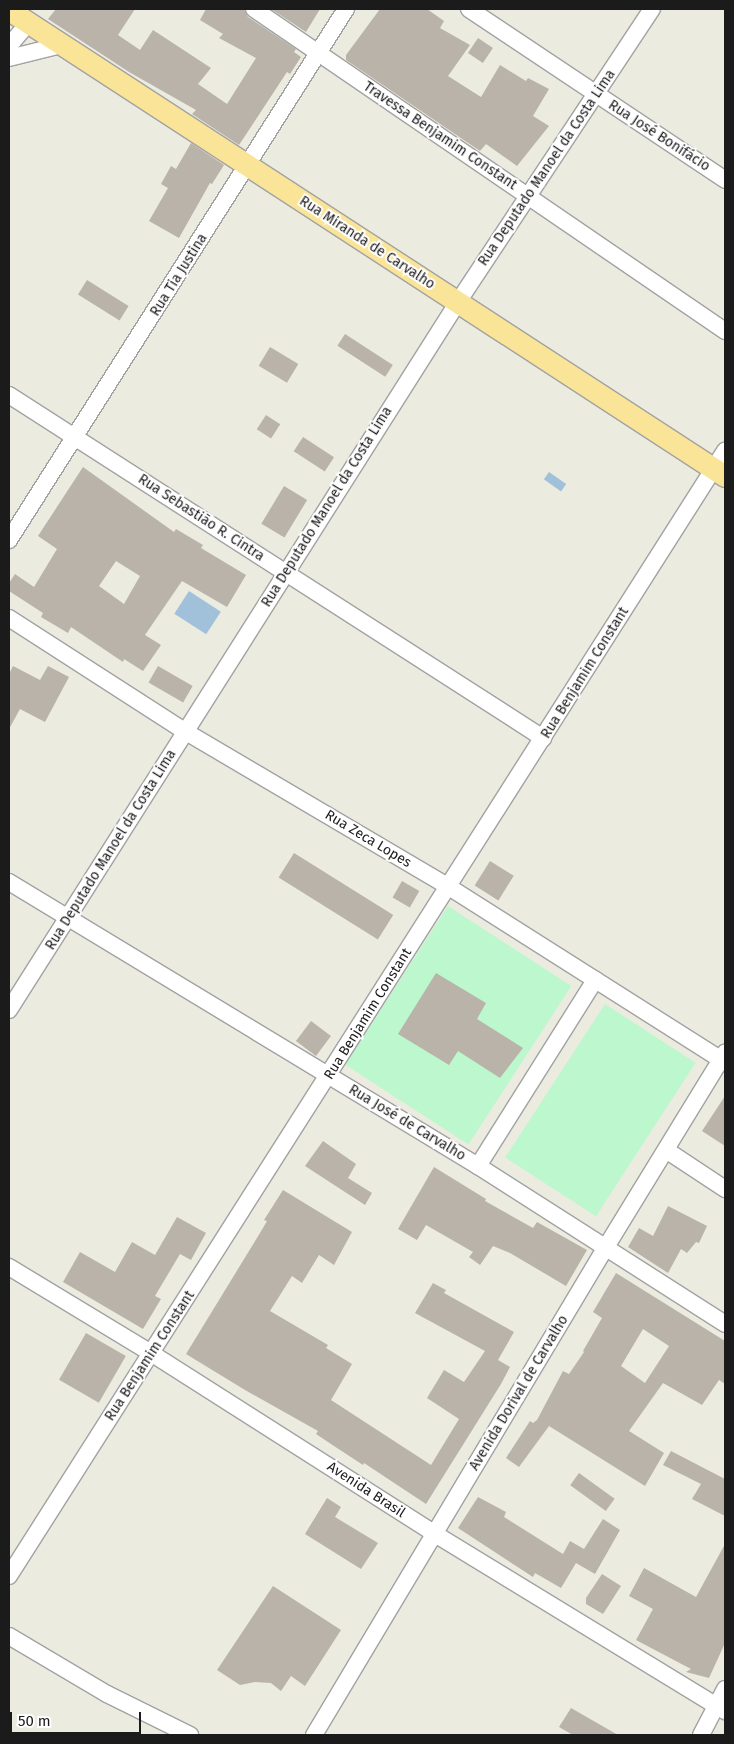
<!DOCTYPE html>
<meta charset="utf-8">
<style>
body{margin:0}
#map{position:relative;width:734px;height:1744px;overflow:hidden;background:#ecebe0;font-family:"Fira Sans",sans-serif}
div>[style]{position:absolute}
.park>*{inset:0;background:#bcf7cd;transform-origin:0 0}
.water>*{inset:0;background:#a1c1da;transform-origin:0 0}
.building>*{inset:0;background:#b9b3aa;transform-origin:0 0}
.roads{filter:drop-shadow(1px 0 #a2a2a2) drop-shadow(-1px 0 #a2a2a2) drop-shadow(0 1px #a2a2a2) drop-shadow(0 -1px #a2a2a2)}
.minor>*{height:16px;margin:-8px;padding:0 8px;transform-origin:8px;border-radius:8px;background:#fff}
.major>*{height:21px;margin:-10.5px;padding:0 10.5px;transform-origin:10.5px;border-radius:10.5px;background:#f9e498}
span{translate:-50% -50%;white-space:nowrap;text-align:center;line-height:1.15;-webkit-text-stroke:4px #fff;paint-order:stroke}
.street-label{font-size:14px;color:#1b1b1b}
.frame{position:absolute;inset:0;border:10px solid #1b1b1b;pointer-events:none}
.scale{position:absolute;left:10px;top:1712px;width:131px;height:22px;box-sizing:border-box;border:2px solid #1b1b1b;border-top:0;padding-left:6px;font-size:15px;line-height:18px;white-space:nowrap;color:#1b1b1b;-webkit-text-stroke:4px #fff;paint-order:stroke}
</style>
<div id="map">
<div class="park">
<i style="left:448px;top:906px;width:147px;height:189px;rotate:33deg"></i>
<i style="left:605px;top:1004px;width:108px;height:183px;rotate:33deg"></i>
</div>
<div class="water">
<i style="left:549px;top:472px;width:21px;height:9px;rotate:35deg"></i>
<i style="left:189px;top:591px;width:38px;height:27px;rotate:33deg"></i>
</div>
<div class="building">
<i style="clip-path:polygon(56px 9px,135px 9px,118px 35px,140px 50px,153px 30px,211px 68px,198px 84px,227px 104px,256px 58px,219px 38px,223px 34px,200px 20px,206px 9px,244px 9px,248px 17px,296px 49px,294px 52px,301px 57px,290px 74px,287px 72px,239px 145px,192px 114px,196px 110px,129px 72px,48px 19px)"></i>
<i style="clip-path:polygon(271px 9px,320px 9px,306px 32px)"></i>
<i style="clip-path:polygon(380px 9px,427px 9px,444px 21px,440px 28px,470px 45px,448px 76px,481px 97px,500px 65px,526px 81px,528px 78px,549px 89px,533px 116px,549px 126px,517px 166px,486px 144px,480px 151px,346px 60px,346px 55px)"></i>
<i style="left:478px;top:38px;width:18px;height:18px;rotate:34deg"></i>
<i style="clip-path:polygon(191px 143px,224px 165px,212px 184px,210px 183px,179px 238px,149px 221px,168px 188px,161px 184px,171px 166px,176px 169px)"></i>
<i style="left:87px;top:280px;width:49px;height:17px;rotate:32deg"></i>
<i style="left:345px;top:334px;width:57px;height:14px;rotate:33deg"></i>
<i style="left:270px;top:347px;width:33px;height:22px;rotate:31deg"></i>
<i style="left:266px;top:415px;width:17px;height:17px;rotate:33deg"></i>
<i style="left:303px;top:437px;width:37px;height:17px;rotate:33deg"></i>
<i style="clip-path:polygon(evenodd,83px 467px,174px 532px,176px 529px,203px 545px,201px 548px,246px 575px,227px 607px,182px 581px,145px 635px,161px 645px,143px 671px,124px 659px,123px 662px,71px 627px,68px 633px,41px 617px,43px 613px,9px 591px,9px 583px,15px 574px,34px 587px,57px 549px,38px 536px,83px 467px,116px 561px,140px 576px,124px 604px,99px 586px,116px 561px)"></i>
<i style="left:284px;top:486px;width:27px;height:44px;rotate:31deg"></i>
<i style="clip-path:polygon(13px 666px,40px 680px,48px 666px,69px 677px,45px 722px,20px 709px,9px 729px,9px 674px)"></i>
<i style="left:158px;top:666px;width:40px;height:19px;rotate:30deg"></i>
<i style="left:294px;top:853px;width:117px;height:29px;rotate:32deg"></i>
<i style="left:490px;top:861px;width:28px;height:29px;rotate:32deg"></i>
<i style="left:402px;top:881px;width:20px;height:19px;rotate:30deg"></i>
<i style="clip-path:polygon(436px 973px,486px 1003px,477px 1019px,523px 1048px,500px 1078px,458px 1051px,449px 1065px,398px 1034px)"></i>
<i style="left:311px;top:1021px;width:25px;height:25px;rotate:37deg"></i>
<i style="clip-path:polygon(725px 1096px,725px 1146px,702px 1131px)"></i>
<i style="clip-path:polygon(323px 1141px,356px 1164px,348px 1178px,372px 1193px,365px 1205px,305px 1166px)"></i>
<i style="clip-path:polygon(434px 1167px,486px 1199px,485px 1201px,533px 1228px,537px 1222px,587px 1250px,566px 1286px,510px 1253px,493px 1246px,480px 1265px,469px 1257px,473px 1252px,426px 1225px,417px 1240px,398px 1229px)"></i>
<i style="clip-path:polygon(283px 1190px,352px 1232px,334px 1265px,319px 1255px,302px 1283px,292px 1276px,270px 1311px,328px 1345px,326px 1348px,352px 1364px,331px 1400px,431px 1465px,459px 1419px,427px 1398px,444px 1370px,464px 1382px,485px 1351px,415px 1313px,433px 1283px,446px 1290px,444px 1293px,514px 1332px,498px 1360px,510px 1367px,501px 1384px,426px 1504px,364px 1463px,363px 1465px,334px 1446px,316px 1434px,318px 1431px,245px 1390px,186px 1354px,260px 1233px,267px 1221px,264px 1220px)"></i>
<i style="clip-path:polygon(668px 1206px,707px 1226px,699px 1243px,696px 1242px,687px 1253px,681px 1249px,668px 1273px,628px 1247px,639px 1228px,653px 1236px)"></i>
<i style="clip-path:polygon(177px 1217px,206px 1233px,191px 1260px,180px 1254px,155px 1296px,161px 1299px,143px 1329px,63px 1282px,80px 1252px,115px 1272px,132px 1242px,155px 1255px)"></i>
<i style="clip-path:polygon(evenodd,616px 1273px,725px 1341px,725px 1384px,719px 1380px,702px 1405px,663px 1383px,629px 1431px,664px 1453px,645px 1486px,549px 1426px,519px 1467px,506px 1458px,530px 1421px,533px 1423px,537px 1420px,563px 1371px,569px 1374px,584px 1352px,583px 1351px,602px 1318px,593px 1312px,616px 1273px,643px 1329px,669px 1346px,645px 1383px,621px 1366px,643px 1329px)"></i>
<i style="left:86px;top:1333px;width:46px;height:54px;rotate:30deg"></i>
<i style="clip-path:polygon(671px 1451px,725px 1479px,725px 1516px,692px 1499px,701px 1484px,663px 1465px)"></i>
<i style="left:579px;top:1473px;width:44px;height:15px;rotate:36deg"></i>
<i style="clip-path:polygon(478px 1497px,506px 1512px,504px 1517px,563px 1554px,570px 1541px,584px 1549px,603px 1519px,620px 1530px,595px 1574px,576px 1563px,561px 1588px,535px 1573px,533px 1577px,458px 1528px)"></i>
<i style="clip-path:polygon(327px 1498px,341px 1507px,335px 1517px,378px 1543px,361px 1569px,305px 1534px)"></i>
<i style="clip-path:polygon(725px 1544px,725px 1643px,709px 1678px,686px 1672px,691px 1669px,636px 1640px,653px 1609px,629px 1596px,644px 1568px,696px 1597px)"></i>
<i style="clip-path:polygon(602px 1574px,621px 1586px,603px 1614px,586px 1604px,586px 1598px)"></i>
<i style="clip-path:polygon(273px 1586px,341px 1630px,305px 1686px,291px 1676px,281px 1691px,271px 1683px,255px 1682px,240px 1685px,217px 1670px)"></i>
<i style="clip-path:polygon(571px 1708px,618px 1735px,573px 1735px,559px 1727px)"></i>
</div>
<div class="roads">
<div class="minor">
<i style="left:254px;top:9px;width:571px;rotate:34.36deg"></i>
<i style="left:469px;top:9px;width:308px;rotate:33.7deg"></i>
<i style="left:9px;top:46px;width:30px;rotate:-50deg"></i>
<i style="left:9px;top:58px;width:54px;rotate:-14deg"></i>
<i style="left:9px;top:395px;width:635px;rotate:32.71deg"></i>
<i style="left:9px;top:540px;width:629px;rotate:-57.6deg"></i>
<i style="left:9px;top:618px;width:211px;rotate:32.8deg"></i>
<i style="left:186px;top:732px;width:305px;rotate:30.5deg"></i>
<i style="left:449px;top:887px;width:327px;rotate:32.4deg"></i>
<i style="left:9px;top:882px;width:548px;rotate:31.2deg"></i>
<i style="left:478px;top:1166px;width:293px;rotate:32.6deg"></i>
<i style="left:9px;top:1010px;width:838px;rotate:-57.62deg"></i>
<i style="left:458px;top:302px;width:351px;rotate:-56.5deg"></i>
<i style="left:666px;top:1150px;width:71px;rotate:33.5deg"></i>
<i style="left:478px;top:1166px;width:220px;rotate:-57.8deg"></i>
<i style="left:9px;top:1267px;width:166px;rotate:31.2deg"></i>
<i style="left:151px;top:1353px;width:337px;rotate:32.5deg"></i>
<i style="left:435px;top:1534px;width:340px;rotate:31.4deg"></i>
<i style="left:9px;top:1576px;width:1334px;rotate:-57.53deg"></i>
<i style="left:9px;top:1636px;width:114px;rotate:30.6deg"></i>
<i style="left:107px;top:1694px;width:93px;rotate:26.3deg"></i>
<i style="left:314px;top:1735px;width:569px;rotate:-59.11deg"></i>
<i style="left:606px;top:1247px;width:228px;rotate:-58.5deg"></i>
<i style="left:701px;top:1735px;width:52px;rotate:-62.4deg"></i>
</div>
<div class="major">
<i style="left:9px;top:10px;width:854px;rotate:33.06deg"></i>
</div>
</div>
<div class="street-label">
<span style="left:440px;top:136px;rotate:34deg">Travessa Benjamim Constant</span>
<span style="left:659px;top:136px;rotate:33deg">Rua José Bonifácio</span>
<span style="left:547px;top:168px;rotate:-56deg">Rua Deputado Manoel da Costa Lima</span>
<span style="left:367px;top:243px;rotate:33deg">Rua Miranda de Carvalho</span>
<span style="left:179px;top:275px;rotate:-58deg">Rua Tia Justina</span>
<span style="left:327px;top:507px;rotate:-58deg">Rua Deputado Manoel da Costa Lima</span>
<span style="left:201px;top:518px;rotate:33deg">Rua Sebastião R. Cintra</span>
<span style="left:585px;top:673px;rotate:-58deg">Rua Benjamim Constant</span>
<span style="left:368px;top:839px;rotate:31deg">Rua Zeca Lopes</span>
<span style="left:111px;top:850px;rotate:-58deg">Rua Deputado Manoel da Costa Lima</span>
<span style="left:368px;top:1014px;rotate:-58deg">Rua Benjamim Constant</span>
<span style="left:407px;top:1123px;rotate:31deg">Rua José de Carvalho</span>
<span style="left:150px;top:1356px;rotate:-57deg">Rua Benjamim Constant</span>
<span style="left:519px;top:1393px;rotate:-59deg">Avenida Dorival de Carvalho</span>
<span style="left:366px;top:1490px;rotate:33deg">Avenida Brasil</span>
</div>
<div class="frame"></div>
<div class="scale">50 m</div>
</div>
